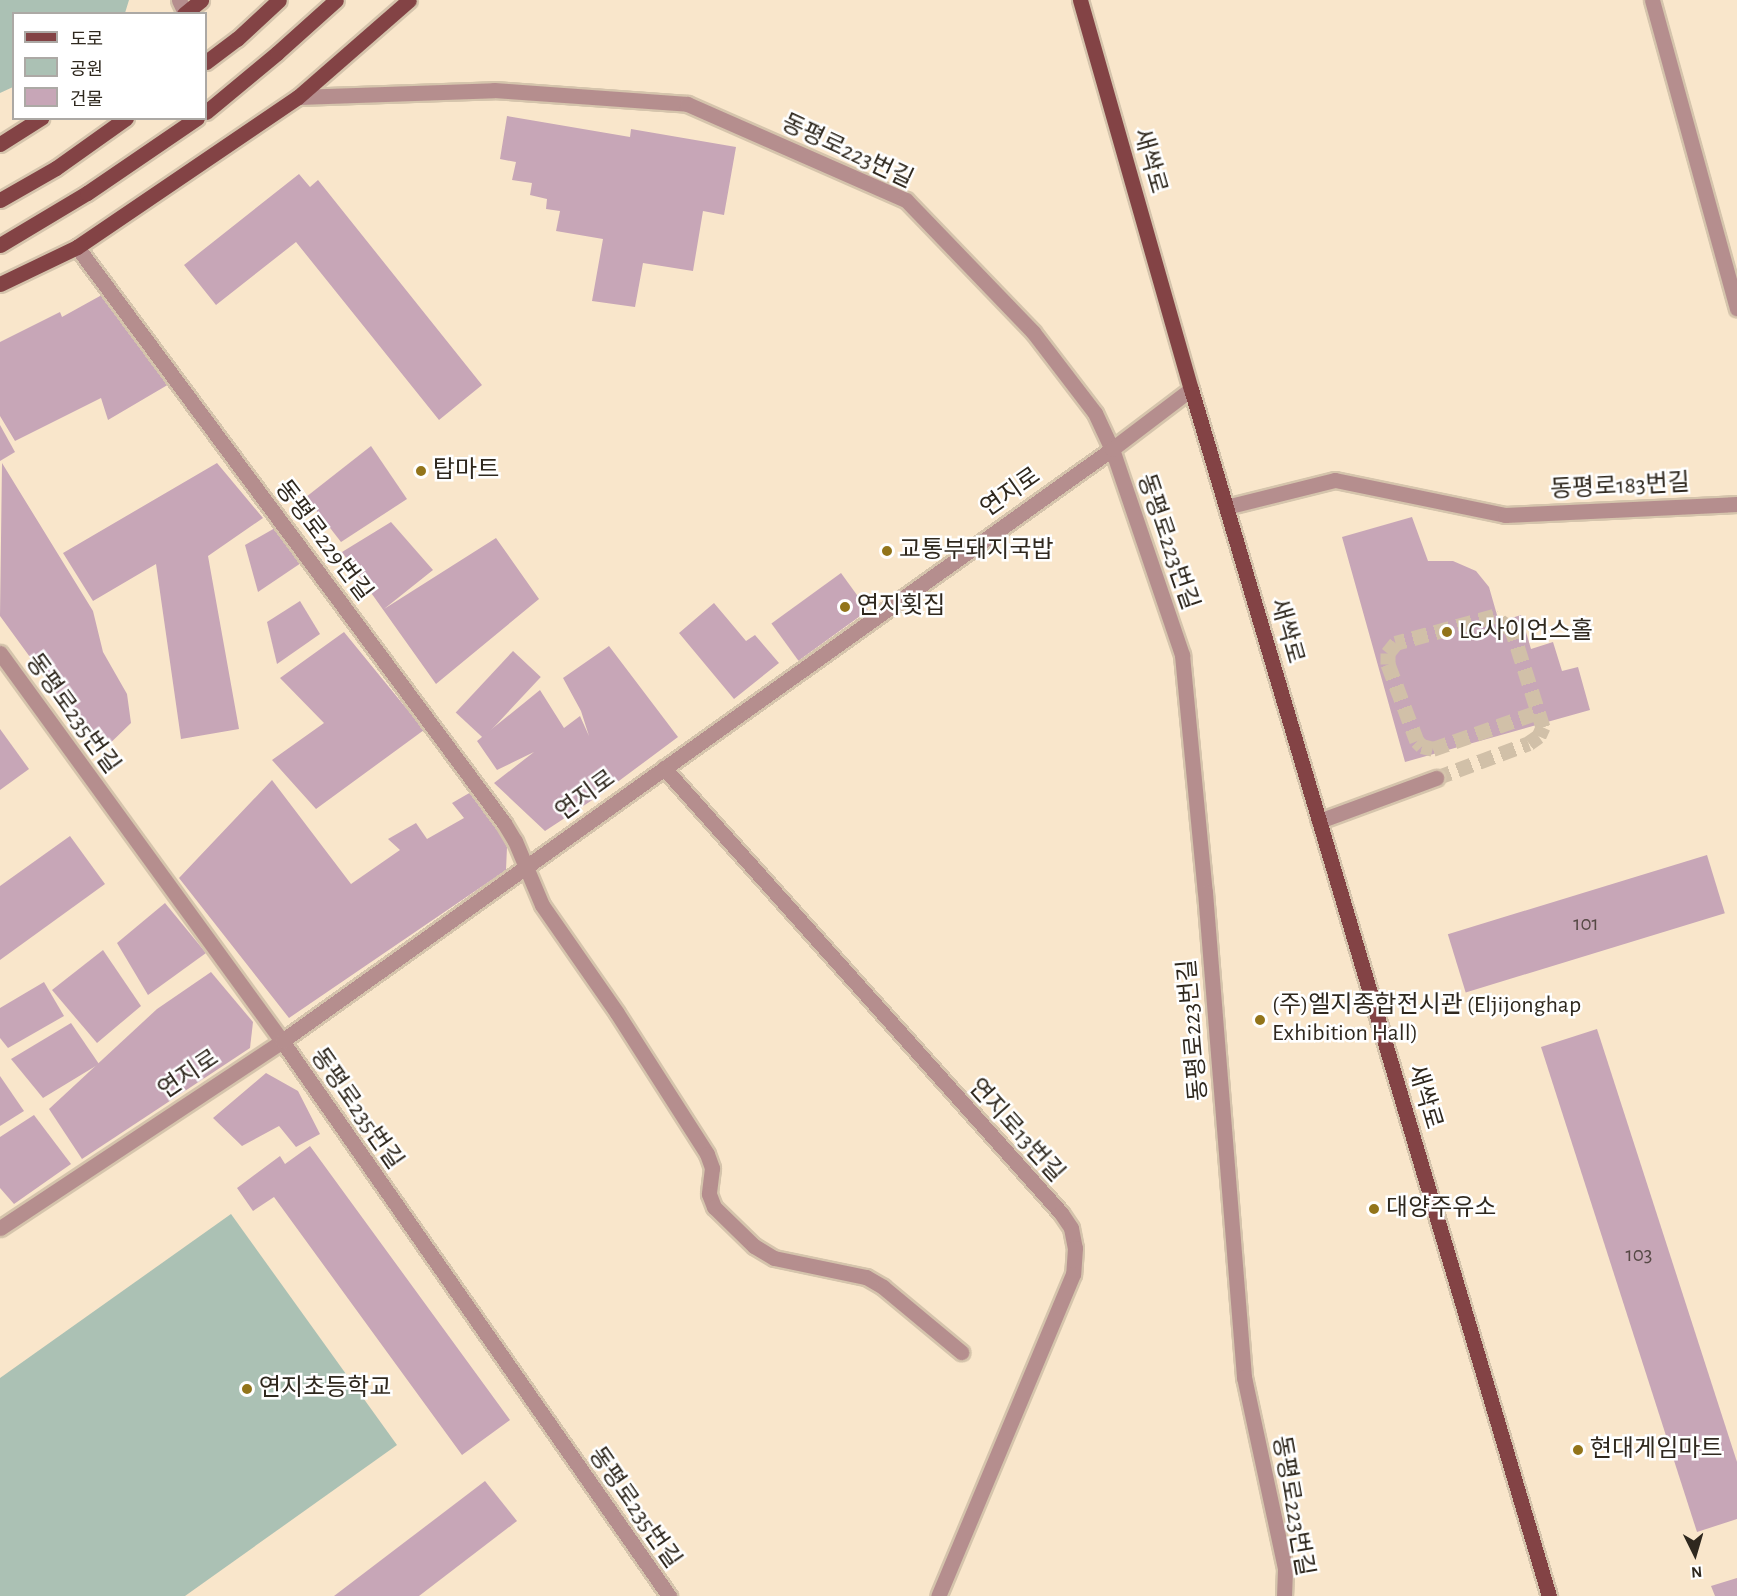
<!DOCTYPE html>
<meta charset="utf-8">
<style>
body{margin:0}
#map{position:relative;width:1737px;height:1596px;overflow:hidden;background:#f9e6cb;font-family:"Alegreya Sans","Noto Sans KR",sans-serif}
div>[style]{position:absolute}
.green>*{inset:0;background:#abc1b4}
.building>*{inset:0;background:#c7a6b7;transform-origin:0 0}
.minor-tunnel>*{height:15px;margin-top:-7.5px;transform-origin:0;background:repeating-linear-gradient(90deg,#d1c0a8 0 15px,transparent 0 23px)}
.roads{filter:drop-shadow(2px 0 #d5c4ac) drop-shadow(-2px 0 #d5c4ac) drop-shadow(0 2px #d5c4ac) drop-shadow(0 -2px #d5c4ac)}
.minor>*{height:15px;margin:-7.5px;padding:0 7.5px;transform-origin:7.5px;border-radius:7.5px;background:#b58e8e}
.major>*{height:15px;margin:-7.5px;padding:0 7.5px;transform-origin:7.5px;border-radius:7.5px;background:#834345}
.dots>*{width:16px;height:16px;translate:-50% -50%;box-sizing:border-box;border:3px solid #fff;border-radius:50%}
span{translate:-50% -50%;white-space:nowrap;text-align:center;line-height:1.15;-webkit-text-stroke:5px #fff;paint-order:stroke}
.number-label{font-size:21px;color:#554844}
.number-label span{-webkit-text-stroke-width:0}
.street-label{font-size:24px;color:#2f281e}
.poi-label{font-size:24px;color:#2f281e}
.left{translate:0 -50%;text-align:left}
.legend{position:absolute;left:12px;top:12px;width:195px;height:108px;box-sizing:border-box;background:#fff;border:2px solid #aca9a5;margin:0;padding:8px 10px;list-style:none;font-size:18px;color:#2f281e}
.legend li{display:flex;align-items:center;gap:12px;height:30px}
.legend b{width:30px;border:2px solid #aca9a5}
.north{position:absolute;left:1665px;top:1524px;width:60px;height:60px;-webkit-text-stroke:4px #fff;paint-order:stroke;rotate:175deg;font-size:16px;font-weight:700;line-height:24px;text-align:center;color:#2f281e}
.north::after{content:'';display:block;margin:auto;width:21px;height:27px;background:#2f281e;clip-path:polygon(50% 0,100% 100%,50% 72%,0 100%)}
</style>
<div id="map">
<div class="green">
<i style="clip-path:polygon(0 0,129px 0,125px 13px,14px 14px,13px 87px,0 93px)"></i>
<i style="clip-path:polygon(231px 1214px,397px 1445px,185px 1596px,0 1596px,0 1378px)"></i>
</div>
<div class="building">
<i style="clip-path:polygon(507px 116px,630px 137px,631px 129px,736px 147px,724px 215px,703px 211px,693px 271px,643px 263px,635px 307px,592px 301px,603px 239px,556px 231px,560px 211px,546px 209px,547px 199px,530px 195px,532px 183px,512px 180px,516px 162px,500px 159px)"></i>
<i style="clip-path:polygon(299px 174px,310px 187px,318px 180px,482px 385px,439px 420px,296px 242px,216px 305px,184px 265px)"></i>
<i style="clip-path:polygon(109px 291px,176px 380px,108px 420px,101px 398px,15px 441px,0 416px,0 342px,60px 312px,62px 317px)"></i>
<i style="clip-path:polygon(0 425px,15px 452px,0 461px)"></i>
<i style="clip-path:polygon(371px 446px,407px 499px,341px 542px,306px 497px)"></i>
<i style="clip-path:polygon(2px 463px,93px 611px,103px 652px,127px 694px,131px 723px,100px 753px,0 616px)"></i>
<i style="clip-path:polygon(217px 463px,263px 518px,208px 556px,239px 729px,181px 739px,156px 564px,93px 601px,63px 553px)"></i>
<i style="clip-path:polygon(1412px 517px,1428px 561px,1453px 561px,1476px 571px,1489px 587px,1499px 622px,1521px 615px,1531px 649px,1553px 642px,1562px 671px,1578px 667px,1590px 710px,1405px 762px,1342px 537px)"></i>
<i style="clip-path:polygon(391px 522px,433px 570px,384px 609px,496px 538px,539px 599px,436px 684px,342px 552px)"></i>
<i style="clip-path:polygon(275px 528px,301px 563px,258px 592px,245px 545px)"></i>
<i style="left:841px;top:573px;width:46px;height:86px;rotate:54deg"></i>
<i style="clip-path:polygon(300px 601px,320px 634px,277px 664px,267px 622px)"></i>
<i style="clip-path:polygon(714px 603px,746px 641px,755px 635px,779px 663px,734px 699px,679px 633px)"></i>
<i style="clip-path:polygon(344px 632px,424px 730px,316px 809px,272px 760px,324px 723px,280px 678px)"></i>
<i style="clip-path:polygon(609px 646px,678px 737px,600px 795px,545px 831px,494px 783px,534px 752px,497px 770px,477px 741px,540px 690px,564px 728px,580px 716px,589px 736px,581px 711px,563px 678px)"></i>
<i style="left:513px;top:651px;width:38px;height:84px;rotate:43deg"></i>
<i style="clip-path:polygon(0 729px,29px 769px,0 790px)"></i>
<i style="clip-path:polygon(272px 780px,351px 884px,383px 932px,351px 884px,400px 850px,388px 839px,416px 823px,427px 839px,464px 818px,452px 803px,478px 788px,507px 847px,506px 870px,289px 1018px,179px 878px)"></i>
<i style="clip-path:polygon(70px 836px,105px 884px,0 960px,0 886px)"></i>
<i style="left:1707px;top:855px;width:61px;height:271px;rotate:73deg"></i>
<i style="clip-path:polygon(165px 903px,206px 953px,148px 995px,117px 943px)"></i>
<i style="clip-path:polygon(103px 950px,141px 1006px,97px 1043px,52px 990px)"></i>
<i style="clip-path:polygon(211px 972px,253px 1022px,250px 1048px,82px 1159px,49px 1109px,157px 1009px)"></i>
<i style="clip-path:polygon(44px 982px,64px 1016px,8px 1048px,0 1038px,0 1008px)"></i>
<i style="clip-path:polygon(71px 1023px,99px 1064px,43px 1098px,11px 1059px)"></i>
<i style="clip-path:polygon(1597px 1029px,1737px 1462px,1737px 1519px,1697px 1532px,1541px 1047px)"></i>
<i style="clip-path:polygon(266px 1073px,298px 1091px,320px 1134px,296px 1147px,279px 1126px,242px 1146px,213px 1118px)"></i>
<i style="clip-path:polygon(0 1076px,24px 1111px,0 1126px)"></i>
<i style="clip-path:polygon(34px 1115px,71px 1164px,14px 1204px,0 1188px,0 1137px)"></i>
<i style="clip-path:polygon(310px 1146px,510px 1420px,462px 1455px,274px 1197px,253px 1211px,237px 1188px,280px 1156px,285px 1164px)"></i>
<i style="clip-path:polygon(485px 1481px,517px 1521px,419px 1596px,334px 1596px)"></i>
<i style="clip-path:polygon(1737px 1578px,1737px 1596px,1715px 1596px,1711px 1586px)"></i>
</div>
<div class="minor-tunnel">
<i style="left:1436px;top:778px;width:99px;rotate:-20.6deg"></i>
<i style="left:1529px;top:743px;width:12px;rotate:-35deg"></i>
<i style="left:1539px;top:736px;width:10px;rotate:-66deg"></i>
<i style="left:1543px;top:727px;width:102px;rotate:-107.7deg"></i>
<i style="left:1512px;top:630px;width:23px;rotate:-142deg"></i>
<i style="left:1494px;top:616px;width:102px;rotate:164.6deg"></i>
<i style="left:1396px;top:643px;width:13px;rotate:129deg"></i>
<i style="left:1388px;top:653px;width:11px;rotate:90deg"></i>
<i style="left:1388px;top:664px;width:82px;rotate:69.4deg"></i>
<i style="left:1417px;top:741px;width:7px;rotate:45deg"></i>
<i style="left:1422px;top:746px;width:11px;rotate:15deg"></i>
<i style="left:1433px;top:749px;width:111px;rotate:-19.4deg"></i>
</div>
<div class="roads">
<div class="minor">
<i style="left:179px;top:0;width:14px;rotate:65deg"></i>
<i style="left:1652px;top:0;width:320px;rotate:74.6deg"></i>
<i style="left:298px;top:97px;width:196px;rotate:-2deg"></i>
<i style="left:494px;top:90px;width:194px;rotate:4.1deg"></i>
<i style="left:687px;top:104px;width:239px;rotate:23.7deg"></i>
<i style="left:906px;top:200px;width:183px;rotate:46.1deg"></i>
<i style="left:1033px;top:332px;width:102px;rotate:52.6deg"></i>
<i style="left:1095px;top:413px;width:40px;rotate:65deg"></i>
<i style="left:1112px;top:449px;width:218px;rotate:71.2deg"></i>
<i style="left:1182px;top:655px;width:238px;rotate:84.5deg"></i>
<i style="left:1205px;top:892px;width:487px;rotate:85.4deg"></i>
<i style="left:1244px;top:1377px;width:196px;rotate:77.9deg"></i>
<i style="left:1285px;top:1569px;width:27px;rotate:92deg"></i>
<i style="left:77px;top:247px;width:717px;rotate:53.45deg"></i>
<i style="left:504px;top:823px;width:21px;rotate:59deg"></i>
<i style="left:515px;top:841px;width:69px;rotate:67.1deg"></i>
<i style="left:542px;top:905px;width:131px;rotate:55.2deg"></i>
<i style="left:617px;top:1013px;width:167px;rotate:57.4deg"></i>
<i style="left:707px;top:1154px;width:15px;rotate:70deg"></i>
<i style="left:712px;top:1168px;width:26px;rotate:97deg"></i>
<i style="left:709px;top:1194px;width:14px;rotate:69deg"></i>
<i style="left:714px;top:1207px;width:56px;rotate:44.3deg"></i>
<i style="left:754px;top:1246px;width:23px;rotate:31deg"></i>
<i style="left:774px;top:1258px;width:94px;rotate:11.7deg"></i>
<i style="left:866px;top:1277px;width:20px;rotate:30deg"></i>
<i style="left:883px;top:1287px;width:102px;rotate:39.8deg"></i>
<i style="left:1226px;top:507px;width:112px;rotate:-13.9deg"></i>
<i style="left:1335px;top:480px;width:174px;rotate:11.6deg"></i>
<i style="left:1505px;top:515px;width:232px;rotate:-2.7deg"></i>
<i style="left:0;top:653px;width:480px;rotate:54deg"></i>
<i style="left:282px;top:1041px;width:677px;rotate:55.11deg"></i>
<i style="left:664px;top:768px;width:596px;rotate:48.26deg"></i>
<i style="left:1061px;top:1213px;width:18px;rotate:56deg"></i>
<i style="left:1071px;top:1228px;width:20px;rotate:79deg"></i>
<i style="left:1075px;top:1248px;width:26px;rotate:94deg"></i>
<i style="left:1073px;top:1274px;width:349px;rotate:112.7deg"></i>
<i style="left:1319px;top:821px;width:125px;rotate:-20.2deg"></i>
<i style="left:0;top:1228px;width:338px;rotate:-33.5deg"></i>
<i style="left:282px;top:1041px;width:1019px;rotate:-35.5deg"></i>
<i style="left:1112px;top:449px;width:99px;rotate:-37.2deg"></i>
</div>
<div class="major">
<i style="left:1080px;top:0;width:405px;rotate:74.1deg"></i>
<i style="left:1191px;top:389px;width:1259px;rotate:73.48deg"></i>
<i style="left:184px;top:14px;width:22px;rotate:-39deg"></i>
<i style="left:206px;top:62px;width:39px;rotate:-37deg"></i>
<i style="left:237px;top:39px;width:57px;rotate:-42.9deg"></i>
<i style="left:206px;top:112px;width:92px;rotate:-39.7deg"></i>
<i style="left:277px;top:53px;width:79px;rotate:-41.9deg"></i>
<i style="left:0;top:144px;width:49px;rotate:-32.4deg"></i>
<i style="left:0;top:200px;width:64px;rotate:-29.7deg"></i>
<i style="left:56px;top:168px;width:86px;rotate:-35.5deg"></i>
<i style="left:0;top:245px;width:101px;rotate:-30.9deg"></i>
<i style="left:87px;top:193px;width:133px;rotate:-34.3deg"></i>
<i style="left:0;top:284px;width:85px;rotate:-25.7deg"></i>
<i style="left:77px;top:247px;width:267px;rotate:-34.2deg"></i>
<i style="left:298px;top:97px;width:147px;rotate:-41.1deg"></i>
</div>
</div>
<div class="dots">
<i style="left:421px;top:471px;background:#92741a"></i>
<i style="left:887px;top:551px;background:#92741a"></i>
<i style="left:845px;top:607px;background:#92741a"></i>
<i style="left:1447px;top:632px;background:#92741a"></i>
<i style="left:1260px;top:1020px;background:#92741a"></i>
<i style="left:1374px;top:1209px;background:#92741a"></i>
<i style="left:247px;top:1389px;background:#92741a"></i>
<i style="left:1578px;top:1450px;background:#92741a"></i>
</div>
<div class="number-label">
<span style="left:1586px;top:924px">101</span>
<span style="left:1639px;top:1255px">103</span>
</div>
<div class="street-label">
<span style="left:847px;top:152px;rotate:25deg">동평로223번길</span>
<span style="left:1149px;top:161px;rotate:74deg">새싹로</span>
<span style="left:1620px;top:487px;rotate:-3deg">동평로183번길</span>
<span style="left:1011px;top:493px;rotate:-35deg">연지로</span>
<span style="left:323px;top:541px;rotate:53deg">동평로229번길</span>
<span style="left:1167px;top:542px;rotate:71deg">동평로223번길</span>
<span style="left:1286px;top:631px;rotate:74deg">새싹로</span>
<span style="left:72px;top:714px;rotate:54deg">동평로235번길</span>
<span style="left:586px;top:796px;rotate:-36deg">연지로</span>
<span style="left:1194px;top:1030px;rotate:-95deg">동평로223번길</span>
<span style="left:189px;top:1075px;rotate:-34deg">연지로</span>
<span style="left:1424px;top:1097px;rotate:73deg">새싹로</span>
<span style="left:356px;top:1109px;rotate:55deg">동평로235번길</span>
<span style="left:1016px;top:1131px;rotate:48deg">연지로13번길</span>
<span style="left:1292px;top:1506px;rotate:80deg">동평로223번길</span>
<span style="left:634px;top:1508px;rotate:55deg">동평로235번길</span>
</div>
<div class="poi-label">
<span class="left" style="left:433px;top:471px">탑마트</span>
<span class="left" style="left:899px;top:551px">교통부돼지국밥</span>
<span class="left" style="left:857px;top:607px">연지횟집</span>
<span class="left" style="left:1459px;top:632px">LG사이언스홀</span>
<span class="left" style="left:1272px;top:1020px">(주)엘지종합전시관 (Eljijonghap<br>Exhibition Hall)</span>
<span class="left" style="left:1386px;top:1209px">대양주유소</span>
<span class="left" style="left:259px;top:1389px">연지초등학교</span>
<span class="left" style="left:1590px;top:1450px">현대게임마트</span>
</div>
<ul class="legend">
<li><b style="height:8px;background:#834345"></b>도로</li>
<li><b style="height:16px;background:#abc1b4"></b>공원</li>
<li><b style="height:16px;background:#c7a6b7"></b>건물</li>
</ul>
<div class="north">N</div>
</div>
